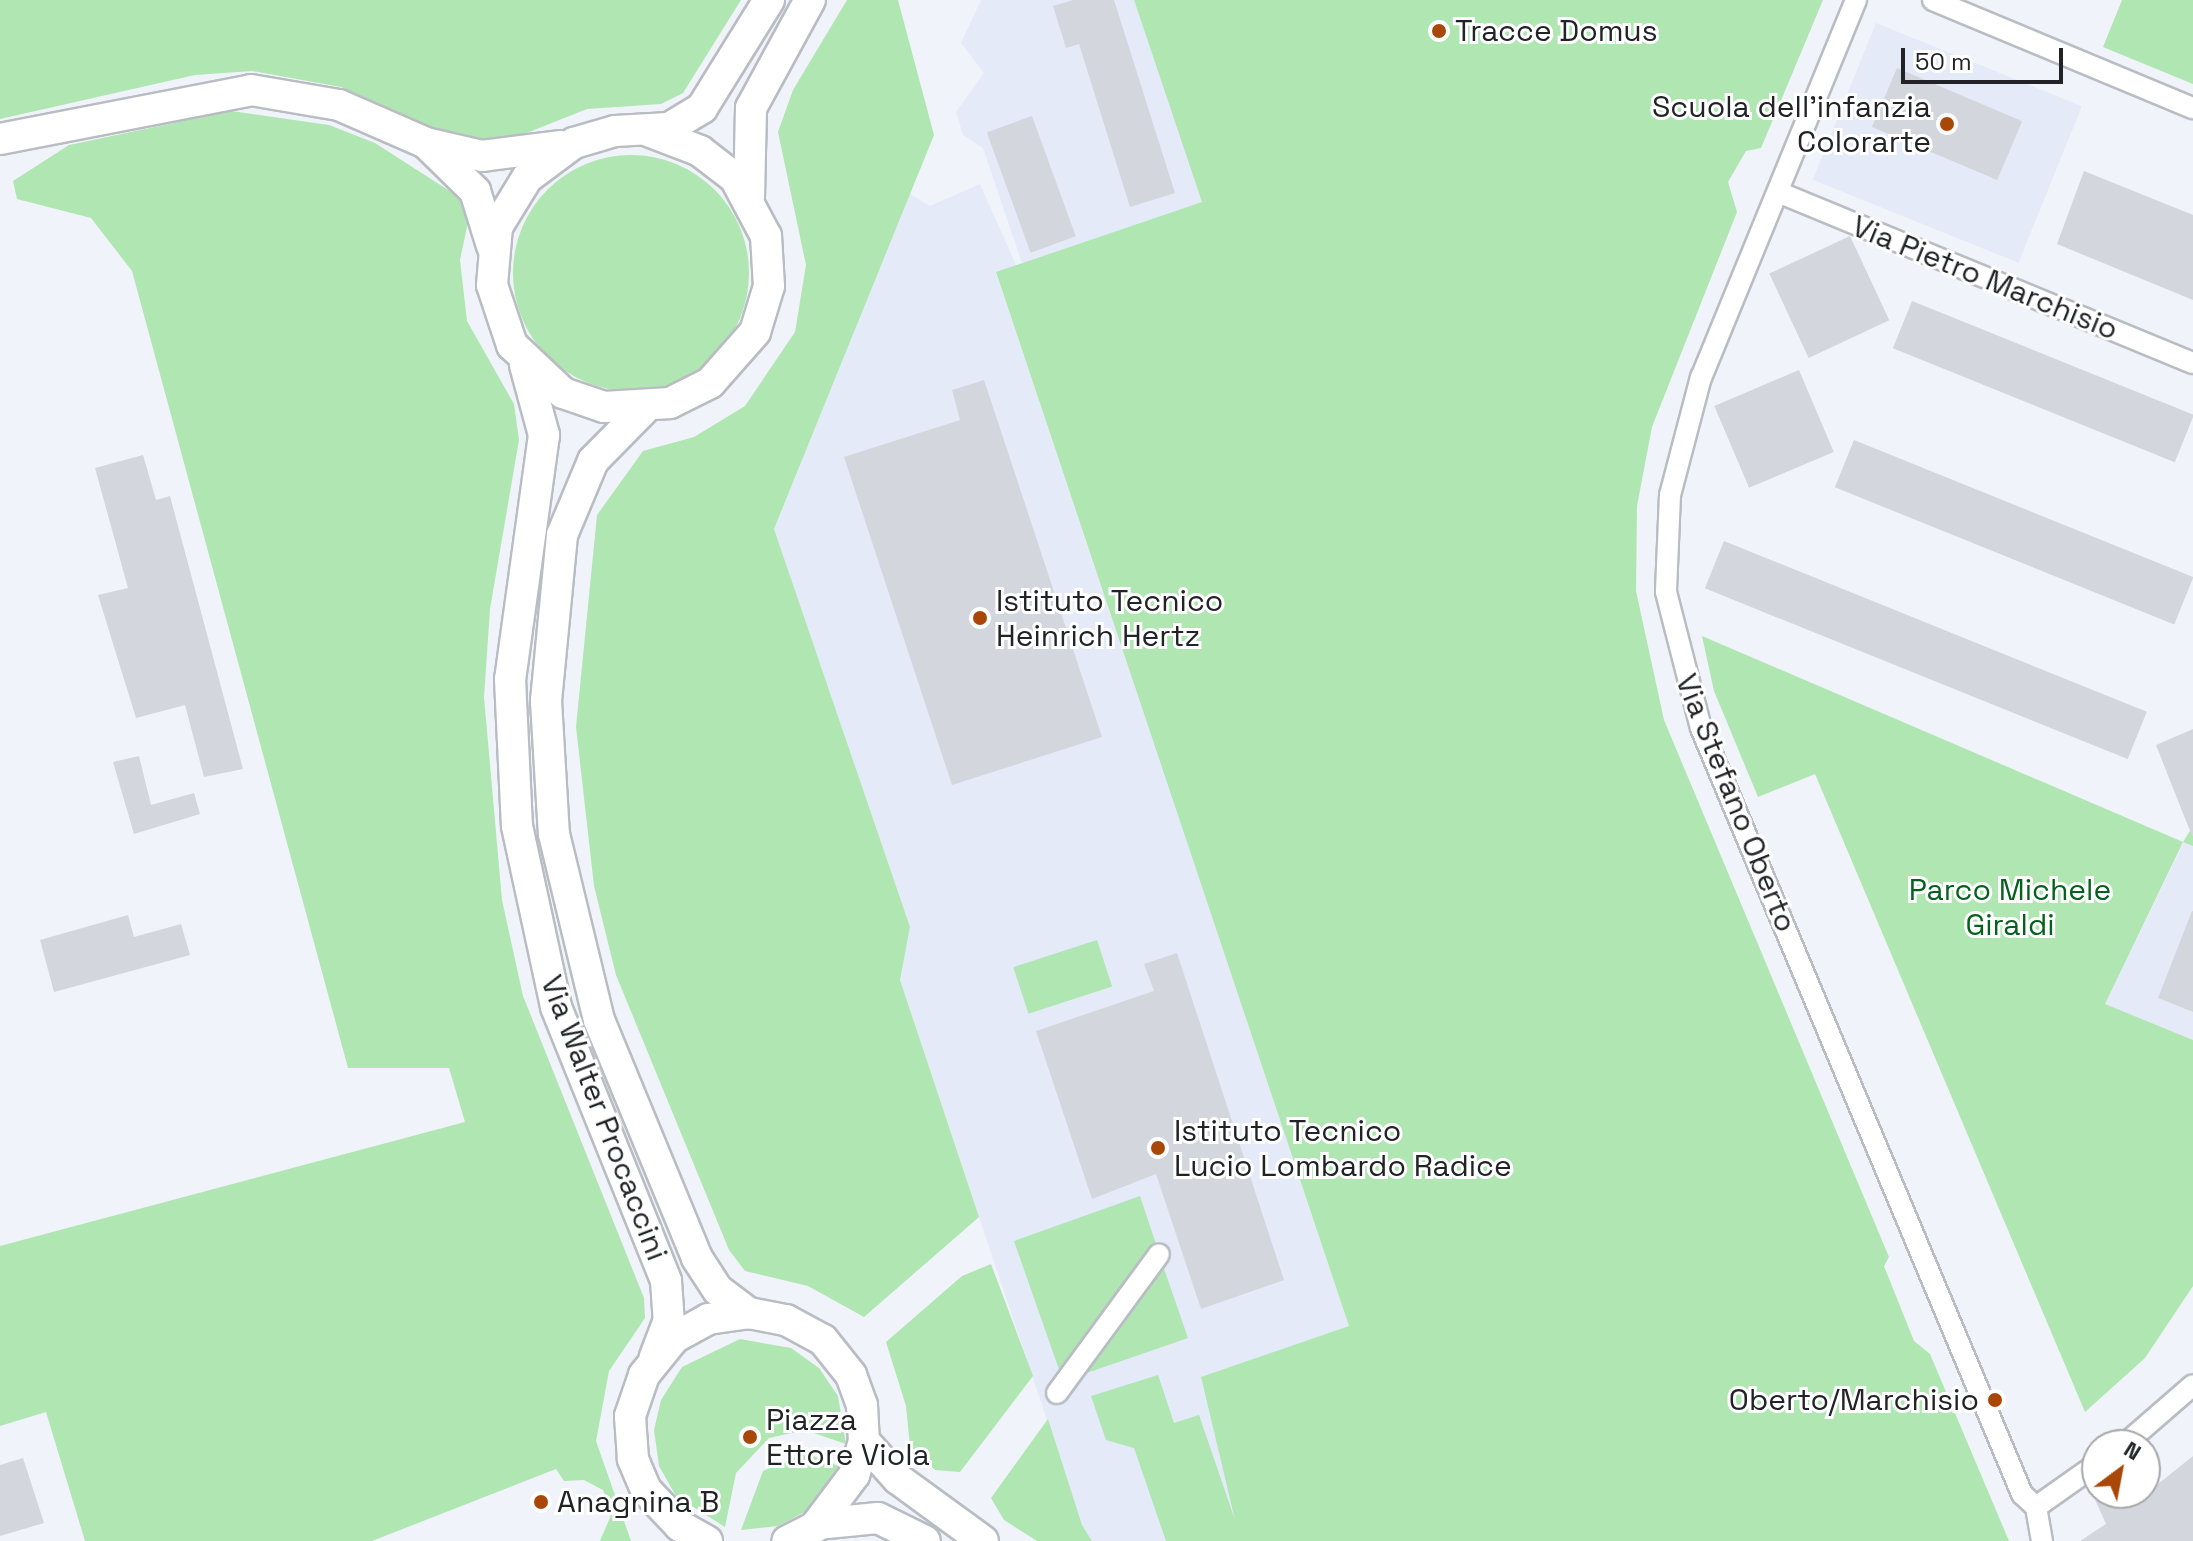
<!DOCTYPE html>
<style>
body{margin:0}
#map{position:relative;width:2193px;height:1541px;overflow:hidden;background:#f0f3f9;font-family:"Space Grotesk",sans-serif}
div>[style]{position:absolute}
.built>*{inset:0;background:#e4eaf8;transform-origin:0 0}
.green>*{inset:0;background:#afe6b2;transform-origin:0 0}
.round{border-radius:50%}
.building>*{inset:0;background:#d3d6dc;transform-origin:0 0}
.roads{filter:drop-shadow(2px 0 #b9bdc3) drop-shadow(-2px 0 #b9bdc3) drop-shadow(0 2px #b9bdc3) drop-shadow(0 -2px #b9bdc3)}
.street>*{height:20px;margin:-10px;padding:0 10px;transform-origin:10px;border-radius:10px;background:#fff}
.secondary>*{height:30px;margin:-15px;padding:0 15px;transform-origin:15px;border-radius:15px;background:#fff}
.dots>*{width:22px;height:22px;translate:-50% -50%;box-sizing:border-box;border:4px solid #fff;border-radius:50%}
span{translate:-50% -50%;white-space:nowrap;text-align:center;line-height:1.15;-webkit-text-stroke:6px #fff;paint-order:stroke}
.poi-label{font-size:30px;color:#222326}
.left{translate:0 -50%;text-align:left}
.right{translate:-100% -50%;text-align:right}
.street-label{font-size:30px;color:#222326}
.park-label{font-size:30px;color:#05611e}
.north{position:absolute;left:2081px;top:1429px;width:80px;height:80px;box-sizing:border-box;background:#fff;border:2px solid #a7a7a8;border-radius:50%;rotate:32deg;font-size:22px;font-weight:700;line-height:32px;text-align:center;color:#222326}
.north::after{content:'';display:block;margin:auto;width:28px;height:36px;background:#a94709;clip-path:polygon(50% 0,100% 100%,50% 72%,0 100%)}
.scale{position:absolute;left:1901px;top:48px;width:162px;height:36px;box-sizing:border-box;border:4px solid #222326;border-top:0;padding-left:10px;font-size:24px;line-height:28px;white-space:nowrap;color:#222326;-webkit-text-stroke:6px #fff;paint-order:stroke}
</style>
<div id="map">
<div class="built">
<i style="clip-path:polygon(981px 0,1134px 0,1203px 202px,1022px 263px,983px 148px,963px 135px,956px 112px,984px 73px,961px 43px)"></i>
<i style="left:1876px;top:23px;width:222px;height:169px;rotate:22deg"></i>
<i style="clip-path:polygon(980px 184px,1016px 265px,996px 273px,1349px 1326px,1201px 1378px,1239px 1533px,1214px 1541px,1092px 1541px,1082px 1525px,900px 980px,910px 927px,774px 529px,910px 194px,930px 206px)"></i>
<i style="clip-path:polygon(2184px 842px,2193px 846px,2193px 1040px,2105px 1004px)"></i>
</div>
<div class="green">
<i style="clip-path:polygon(0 0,741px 0,683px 93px,661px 104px,587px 109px,509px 140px,468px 143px,341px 87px,252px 71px,195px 75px,0 119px)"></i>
<i style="clip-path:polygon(847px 0,898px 0,934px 135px,774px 529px,910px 927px,900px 980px,979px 1217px,864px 1317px,808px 1286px,745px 1271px,729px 1250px,616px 975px,594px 886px,576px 727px,597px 515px,643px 451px,694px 437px,745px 406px,795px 332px,806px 265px,778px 132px,793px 90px)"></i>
<i style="clip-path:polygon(1134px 0,1823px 0,1761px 148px,1746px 151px,1728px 182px,1737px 212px,1652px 427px,1637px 506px,1636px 591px,1664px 720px,1889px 1257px,1884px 1266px,1914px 1341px,1930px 1354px,2009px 1541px,1166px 1541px,1134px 1448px,1106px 1440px,1091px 1396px,1158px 1375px,1174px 1423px,1199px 1415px,1235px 1520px,1201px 1377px,1349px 1326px,996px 272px,1202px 202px)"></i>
<i style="clip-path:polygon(2122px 0,2193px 0,2193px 84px,2103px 47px)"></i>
<i style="clip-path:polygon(231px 111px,329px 125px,375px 143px,459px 197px,468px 222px,460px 260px,467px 321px,514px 404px,519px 440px,490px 609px,484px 697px,502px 900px,523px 996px,644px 1298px,645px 1318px,609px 1371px,596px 1441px,631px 1541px,600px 1541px,612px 1513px,603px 1490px,584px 1480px,564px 1481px,556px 1469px,372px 1541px,85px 1541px,46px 1412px,0 1426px,0 1246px,465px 1122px,449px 1068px,348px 1068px,132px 271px,91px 218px,17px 199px,13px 181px,69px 145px)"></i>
<i class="round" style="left:513px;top:155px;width:236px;height:236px"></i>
<i style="clip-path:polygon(1702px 636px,2183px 842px,2193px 826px,2193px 846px,2183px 842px,2105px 1004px,2193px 1040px,2193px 1286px,2145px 1358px,2085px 1412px,1815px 774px,1758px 797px,1714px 691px)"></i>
<i style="left:1097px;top:940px;width:49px;height:88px;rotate:72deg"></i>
<i style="clip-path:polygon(1140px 1196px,1157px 1247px,1062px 1378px,1014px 1241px)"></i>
<i style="clip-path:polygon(1161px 1260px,1188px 1338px,1078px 1376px)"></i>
<i style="clip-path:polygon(991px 1264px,1033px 1376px,960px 1472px,935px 1470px,910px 1446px,906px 1406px,886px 1342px,962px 1276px)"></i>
<i style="clip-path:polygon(740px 1339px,791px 1348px,819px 1368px,838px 1396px,846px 1444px,805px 1430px,769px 1438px,736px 1473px,725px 1527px,676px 1496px,659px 1466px,654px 1430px,661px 1400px,682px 1367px)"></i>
<i style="clip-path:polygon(1048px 1419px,1082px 1525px,1092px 1541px,1037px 1541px,1004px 1520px,991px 1498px)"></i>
<i style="clip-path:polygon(806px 1453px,841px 1467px,810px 1509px,778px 1526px,741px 1530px,763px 1471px)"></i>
</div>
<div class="building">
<i style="clip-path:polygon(1073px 0,1114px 0,1175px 193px,1130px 207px,1079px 44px,1066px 48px,1053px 6px)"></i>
<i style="left:1897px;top:68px;width:136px;height:64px;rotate:23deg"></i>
<i style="left:1032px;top:116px;width:128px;height:48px;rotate:70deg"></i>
<i style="clip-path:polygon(2084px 171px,2193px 215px,2193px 300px,2057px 244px)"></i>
<i style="left:1850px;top:236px;width:93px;height:89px;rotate:65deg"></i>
<i style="left:1912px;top:301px;width:304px;height:51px;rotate:22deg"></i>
<i style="left:1799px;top:370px;width:89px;height:92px;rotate:67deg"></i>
<i style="clip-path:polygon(984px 380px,1102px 737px,952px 785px,844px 457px,960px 420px,952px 390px)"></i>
<i style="left:1854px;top:440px;width:366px;height:51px;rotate:22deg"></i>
<i style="clip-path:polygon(143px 455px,156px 500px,170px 496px,243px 769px,204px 777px,185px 705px,136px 718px,98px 595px,128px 588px,95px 468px)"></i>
<i style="left:1724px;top:541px;width:456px;height:51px;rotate:22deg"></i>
<i style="clip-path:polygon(2193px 729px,2193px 836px,2192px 836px,2156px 745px)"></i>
<i style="clip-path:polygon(139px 756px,151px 805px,194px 793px,200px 814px,134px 834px,113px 762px)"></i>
<i style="clip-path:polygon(2192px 911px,2193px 911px,2193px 1012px,2158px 998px)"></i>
<i style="clip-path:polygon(128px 915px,134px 937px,181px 924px,190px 955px,54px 992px,40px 940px)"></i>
<i style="clip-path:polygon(1177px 953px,1284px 1280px,1201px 1309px,1156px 1174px,1092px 1199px,1036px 1031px,1154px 991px,1144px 964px)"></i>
<i style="clip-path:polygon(2193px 1456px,2193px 1541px,2080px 1541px,2106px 1524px,2092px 1493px,2121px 1493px,2128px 1508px)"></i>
<i style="clip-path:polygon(23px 1458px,44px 1523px,0 1536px,0 1465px)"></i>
</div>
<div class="roads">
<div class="street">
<i style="left:1856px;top:0;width:408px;rotate:112.3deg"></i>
<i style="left:1701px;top:377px;width:122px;rotate:104.7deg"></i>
<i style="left:1670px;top:495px;width:97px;rotate:92.4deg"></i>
<i style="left:1666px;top:592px;width:140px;rotate:75.6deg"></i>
<i style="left:1701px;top:728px;width:831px;rotate:67.26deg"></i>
<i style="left:2022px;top:1494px;width:19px;rotate:43deg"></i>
<i style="left:2036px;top:1507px;width:35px;rotate:80deg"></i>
<i style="left:1933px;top:0;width:282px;rotate:22.6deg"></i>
<i style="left:1778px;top:192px;width:449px;rotate:22.4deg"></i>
<i style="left:1057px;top:1393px;width:172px;rotate:-53.7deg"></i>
<i style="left:2124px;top:1445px;width:91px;rotate:-41deg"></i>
<i style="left:2036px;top:1507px;width:75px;rotate:-35.2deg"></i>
</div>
<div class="secondary">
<i style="left:648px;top:131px;width:56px;rotate:21deg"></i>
<i style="left:700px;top:151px;width:44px;rotate:37.6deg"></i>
<i style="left:735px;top:178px;width:66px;rotate:61.9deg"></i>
<i style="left:766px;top:236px;width:50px;rotate:86.6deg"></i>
<i style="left:769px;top:286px;width:48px;rotate:106.9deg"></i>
<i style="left:755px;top:332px;width:68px;rotate:131.4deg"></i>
<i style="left:710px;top:383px;width:45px;rotate:153.4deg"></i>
<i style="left:670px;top:403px;width:66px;rotate:176.5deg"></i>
<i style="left:604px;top:407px;width:43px;rotate:-161.1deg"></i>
<i style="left:563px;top:393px;width:70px;rotate:-136.7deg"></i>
<i style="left:512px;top:345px;width:63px;rotate:-108.4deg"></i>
<i style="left:492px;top:285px;width:58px;rotate:-85.1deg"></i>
<i style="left:497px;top:227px;width:57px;rotate:-58.5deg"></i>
<i style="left:527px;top:178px;width:59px;rotate:-36.7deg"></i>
<i style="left:574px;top:143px;width:43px;rotate:-16.3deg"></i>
<i style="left:615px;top:131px;width:54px;rotate:-3.2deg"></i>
<i style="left:669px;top:128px;width:39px;rotate:-31deg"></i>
<i style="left:702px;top:108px;width:127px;rotate:-58.2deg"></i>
<i style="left:0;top:139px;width:256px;rotate:-11deg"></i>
<i style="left:251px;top:90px;width:89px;rotate:9.7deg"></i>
<i style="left:339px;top:105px;width:95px;rotate:23.6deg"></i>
<i style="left:426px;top:143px;width:57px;rotate:13.1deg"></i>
<i style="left:482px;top:156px;width:80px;rotate:-7.2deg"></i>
<i style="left:428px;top:145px;width:66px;rotate:44.4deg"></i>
<i style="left:475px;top:191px;width:58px;rotate:72.8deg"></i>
<i style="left:749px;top:197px;width:89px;rotate:-88.7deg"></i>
<i style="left:751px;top:108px;width:123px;rotate:-61.4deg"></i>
<i style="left:525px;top:365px;width:73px;rotate:74.8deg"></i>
<i style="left:544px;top:435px;width:246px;rotate:97.9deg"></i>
<i style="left:510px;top:679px;width:147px;rotate:87.3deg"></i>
<i style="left:517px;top:826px;width:185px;rotate:77.8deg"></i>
<i style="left:556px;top:1007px;width:295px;rotate:68.1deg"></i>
<i style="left:666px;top:1281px;width:39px;rotate:86deg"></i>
<i style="left:669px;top:1320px;width:40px;rotate:111deg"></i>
<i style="left:645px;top:408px;width:74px;rotate:134.5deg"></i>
<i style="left:593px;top:461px;width:80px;rotate:112.7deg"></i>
<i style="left:562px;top:535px;width:167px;rotate:95.5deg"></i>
<i style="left:546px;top:701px;width:133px;rotate:86.6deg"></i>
<i style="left:554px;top:834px;width:191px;rotate:76.4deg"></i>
<i style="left:599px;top:1020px;width:257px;rotate:67.6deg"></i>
<i style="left:697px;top:1258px;width:38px;rotate:57deg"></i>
<i style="left:718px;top:1290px;width:39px;rotate:37deg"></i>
<i style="left:864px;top:1441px;width:51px;rotate:48.2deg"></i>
<i style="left:898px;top:1479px;width:105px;rotate:36.1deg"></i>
<i style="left:817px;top:1524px;width:61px;rotate:-5.6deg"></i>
<i style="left:878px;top:1518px;width:52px;rotate:26.1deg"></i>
<i style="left:707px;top:1541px;width:31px;rotate:-151deg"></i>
<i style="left:680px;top:1526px;width:50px;rotate:-133.4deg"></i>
<i style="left:646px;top:1490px;width:34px;rotate:-113deg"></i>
<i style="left:633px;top:1459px;width:43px;rotate:-94deg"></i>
<i style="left:630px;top:1416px;width:43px;rotate:-71.1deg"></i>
<i style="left:644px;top:1375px;width:48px;rotate:-51deg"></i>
<i style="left:674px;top:1338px;width:39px;rotate:-29deg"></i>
<i style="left:708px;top:1319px;width:41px;rotate:-8.3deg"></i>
<i style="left:749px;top:1313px;width:38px;rotate:11deg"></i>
<i style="left:786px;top:1320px;width:42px;rotate:28.4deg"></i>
<i style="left:823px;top:1340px;width:45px;rotate:51.3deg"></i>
<i style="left:851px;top:1375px;width:32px;rotate:70deg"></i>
<i style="left:862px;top:1405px;width:36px;rotate:87deg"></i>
<i style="left:864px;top:1441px;width:35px;rotate:106deg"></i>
<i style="left:854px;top:1475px;width:65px;rotate:126.9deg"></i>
<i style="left:815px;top:1527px;width:31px;rotate:153deg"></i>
</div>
</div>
<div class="dots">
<i style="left:1439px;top:31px;background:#a94709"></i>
<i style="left:1947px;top:124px;background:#a94709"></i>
<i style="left:980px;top:618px;background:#a94709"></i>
<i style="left:1158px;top:1148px;background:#a94709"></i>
<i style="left:1995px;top:1400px;background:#a94709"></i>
<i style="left:750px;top:1437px;background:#a94709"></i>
<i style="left:541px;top:1502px;background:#a94709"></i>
</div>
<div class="poi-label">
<span class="left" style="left:1455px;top:31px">Tracce Domus</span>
<span class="right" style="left:1931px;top:124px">Scuola dell'infanzia<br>Colorarte</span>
<span class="left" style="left:996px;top:618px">Istituto Tecnico<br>Heinrich Hertz</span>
<span class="left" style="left:1174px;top:1148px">Istituto Tecnico<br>Lucio Lombardo Radice</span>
<span class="right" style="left:1979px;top:1400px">Oberto/Marchisio</span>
<span class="left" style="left:766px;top:1437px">Piazza<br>Ettore Viola</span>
<span class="left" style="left:557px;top:1502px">Anagnina B</span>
</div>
<div class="street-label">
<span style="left:1985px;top:278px;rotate:22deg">Via Pietro Marchisio</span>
<span style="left:1736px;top:803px;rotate:68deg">Via Stefano Oberto</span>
<span style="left:604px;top:1118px;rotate:69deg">Via Walter Procaccini</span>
</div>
<div class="park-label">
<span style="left:2010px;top:907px">Parco Michele<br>Giraldi</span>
</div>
<div class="north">N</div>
<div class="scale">50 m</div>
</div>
